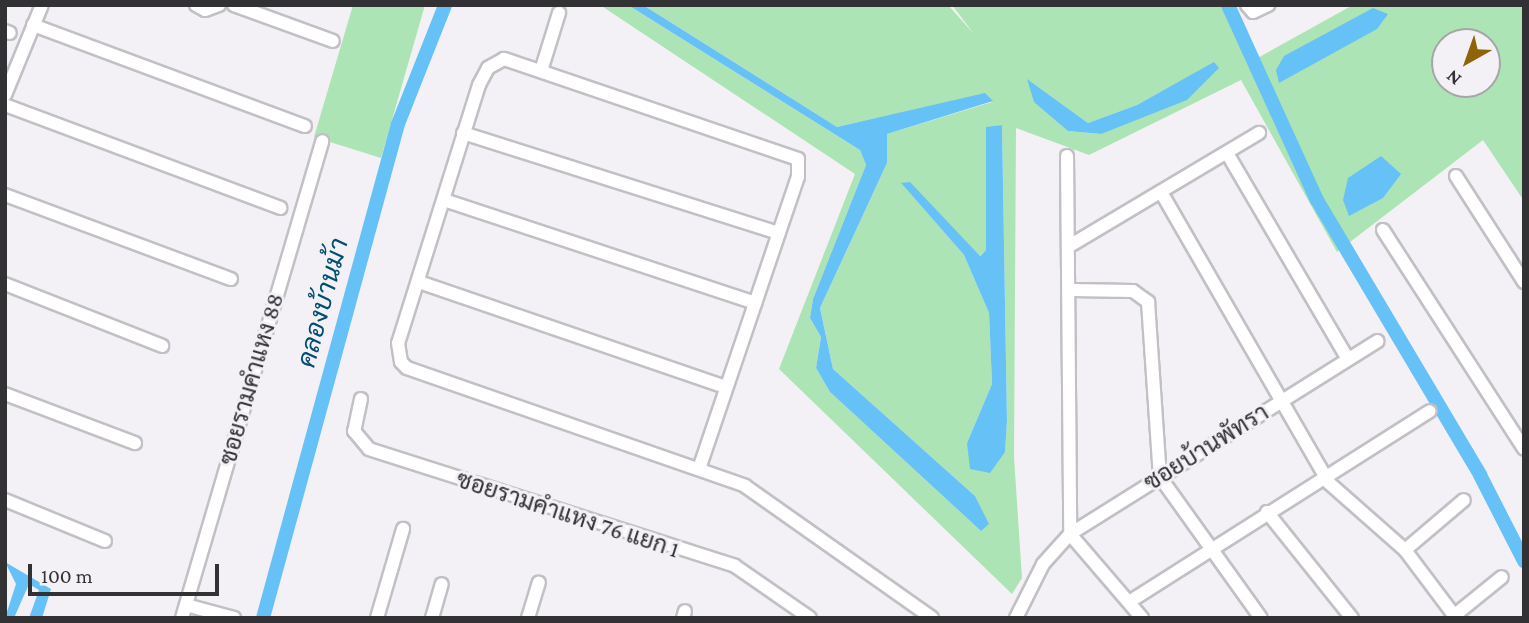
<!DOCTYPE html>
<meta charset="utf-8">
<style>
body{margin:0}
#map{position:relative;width:1529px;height:623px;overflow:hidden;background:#f3f1f6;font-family:"Crimson Pro",Sarabun,serif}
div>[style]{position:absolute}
.green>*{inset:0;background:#ade4b5}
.water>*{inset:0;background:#66c1f7}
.canal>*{height:14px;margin:-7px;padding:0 7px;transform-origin:7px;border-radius:7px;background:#66c1f7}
.roads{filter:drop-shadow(2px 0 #c2c0c5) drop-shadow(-2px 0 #c2c0c5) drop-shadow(0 2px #c2c0c5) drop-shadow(0 -2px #c2c0c5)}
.minor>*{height:12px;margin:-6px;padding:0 6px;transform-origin:6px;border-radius:6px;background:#fff}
span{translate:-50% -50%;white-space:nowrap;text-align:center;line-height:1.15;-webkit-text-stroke:6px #f3f1f6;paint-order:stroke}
.street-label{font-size:24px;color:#323234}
.water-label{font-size:26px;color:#004e72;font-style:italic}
.frame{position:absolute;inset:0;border:7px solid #323234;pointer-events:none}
.north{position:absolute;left:1431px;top:28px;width:70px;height:70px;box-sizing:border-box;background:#f3f1f6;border:2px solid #a6a5a8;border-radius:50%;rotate:220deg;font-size:19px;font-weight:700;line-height:28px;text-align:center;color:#323234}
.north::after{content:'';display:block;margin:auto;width:24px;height:32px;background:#8e6409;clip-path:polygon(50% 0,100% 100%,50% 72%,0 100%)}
.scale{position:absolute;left:28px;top:564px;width:191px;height:32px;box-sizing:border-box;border:4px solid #323234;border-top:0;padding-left:9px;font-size:21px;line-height:24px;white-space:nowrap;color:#323234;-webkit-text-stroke:5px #f3f1f6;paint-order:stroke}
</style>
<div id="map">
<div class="green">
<i style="clip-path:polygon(353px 5px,425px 5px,381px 158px,314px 137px)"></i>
<i style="clip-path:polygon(evenodd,600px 5px,628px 5px,860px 150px,866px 165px,813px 299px,810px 318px,821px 337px,816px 368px,830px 392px,981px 531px,975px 496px,833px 369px,820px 308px,887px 163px,887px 134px,992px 102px,985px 94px,837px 127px,643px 5px,948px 5px,974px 34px,952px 5px,1222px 5px,1252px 61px,1353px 5px,1524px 5px,1524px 201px,1483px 140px,1337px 252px,1241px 80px,1089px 155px,1016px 128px,1014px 457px,1022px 578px,1012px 594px,779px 369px,855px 174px,600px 5px,1445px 42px,1487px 42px,1487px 84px,1445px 84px,1445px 42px,600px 5px,1214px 63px,1101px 134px,1068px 131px,1028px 80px,1088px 123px,1137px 105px,1214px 63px,600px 5px,1002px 125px,1007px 421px,1005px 452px,967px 443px,992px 384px,989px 313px,964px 255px,901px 183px,979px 256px,986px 250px,986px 128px,1002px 125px)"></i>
</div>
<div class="water">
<i style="clip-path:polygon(628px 5px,643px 5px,837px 127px,985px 93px,993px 101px,887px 134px,887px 163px,820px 308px,833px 369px,975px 496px,989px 524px,981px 531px,830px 392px,816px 368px,821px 337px,810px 318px,813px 299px,866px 165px,860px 150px)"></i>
<i style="clip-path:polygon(1373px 8px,1388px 14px,1377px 29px,1279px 83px,1276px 70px,1284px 56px)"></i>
<i style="clip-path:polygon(1214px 62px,1219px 68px,1187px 100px,1101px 134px,1068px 131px,1034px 102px,1027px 79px,1088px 123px,1137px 105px)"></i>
<i style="clip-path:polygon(1002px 125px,1007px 421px,1005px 452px,990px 473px,970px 469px,967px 443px,992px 384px,989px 313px,964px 255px,901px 183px,910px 182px,980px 256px,986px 250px,986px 127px)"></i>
<i style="clip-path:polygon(1381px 156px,1401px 174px,1383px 198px,1349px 216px,1343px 200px,1348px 178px)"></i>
<i style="clip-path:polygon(5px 562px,51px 589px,42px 618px,29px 618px,39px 590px,29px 584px,14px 618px,5px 618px,16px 584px)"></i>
</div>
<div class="canal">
<i style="left:1228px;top:5px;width:214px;rotate:65.5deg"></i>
<i style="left:1317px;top:200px;width:320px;rotate:59.3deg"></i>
<i style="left:1480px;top:475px;width:97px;rotate:62.9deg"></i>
<i style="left:263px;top:618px;width:512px;rotate:-74.72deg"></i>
<i style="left:398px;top:124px;width:128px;rotate:-68.4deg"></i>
</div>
<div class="roads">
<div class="minor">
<i style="left:196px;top:5px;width:10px;rotate:29deg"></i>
<i style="left:205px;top:10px;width:15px;rotate:-20deg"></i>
<i style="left:234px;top:5px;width:105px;rotate:20deg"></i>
<i style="left:1247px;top:5px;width:9px;rotate:49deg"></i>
<i style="left:1253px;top:12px;width:17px;rotate:-25deg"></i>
<i style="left:33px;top:25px;width:290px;rotate:20.4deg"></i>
<i style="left:5px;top:31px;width:5px;rotate:22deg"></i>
<i style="left:541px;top:71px;width:61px;rotate:-72.8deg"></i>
<i style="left:5px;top:95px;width:97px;rotate:-67.7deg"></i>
<i style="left:5px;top:105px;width:294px;rotate:20.5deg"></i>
<i style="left:463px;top:133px;width:331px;rotate:17.6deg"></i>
<i style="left:1227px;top:153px;width:239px;rotate:59.6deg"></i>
<i style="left:1067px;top:156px;width:378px;rotate:89.5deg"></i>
<i style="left:1070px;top:534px;width:111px;rotate:49.4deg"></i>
<i style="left:1456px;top:176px;width:126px;rotate:57.3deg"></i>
<i style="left:1161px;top:192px;width:336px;rotate:60deg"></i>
<i style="left:1329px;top:483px;width:101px;rotate:41.4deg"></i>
<i style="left:1405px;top:550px;width:85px;rotate:53.1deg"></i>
<i style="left:5px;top:195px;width:241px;rotate:20.4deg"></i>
<i style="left:444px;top:200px;width:328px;rotate:18.3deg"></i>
<i style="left:1383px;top:230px;width:260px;rotate:57.2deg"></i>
<i style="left:1071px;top:245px;width:219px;rotate:-30.8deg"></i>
<i style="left:419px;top:282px;width:324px;rotate:18.9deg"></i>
<i style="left:5px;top:284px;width:169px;rotate:21.5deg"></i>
<i style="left:1072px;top:290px;width:61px;rotate:0.9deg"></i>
<i style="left:1133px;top:291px;width:19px;rotate:36deg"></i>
<i style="left:1148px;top:302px;width:175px;rotate:86.1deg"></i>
<i style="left:1160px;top:477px;width:173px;rotate:54.4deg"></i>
<i style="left:5px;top:394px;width:139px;rotate:20.7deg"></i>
<i style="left:361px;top:399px;width:33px;rotate:102deg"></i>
<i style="left:354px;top:431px;width:23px;rotate:50deg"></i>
<i style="left:369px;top:449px;width:384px;rotate:17.7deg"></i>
<i style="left:735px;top:566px;width:91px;rotate:34.7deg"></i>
<i style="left:699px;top:469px;width:308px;rotate:-71.3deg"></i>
<i style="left:798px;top:177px;width:18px;rotate:-90deg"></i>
<i style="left:798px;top:159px;width:311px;rotate:-161.2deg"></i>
<i style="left:504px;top:59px;width:18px;rotate:151deg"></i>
<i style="left:488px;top:68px;width:19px;rotate:118deg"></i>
<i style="left:479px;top:85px;width:270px;rotate:107.4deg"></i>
<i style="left:398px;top:343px;width:19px;rotate:81deg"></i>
<i style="left:401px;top:362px;width:8px;rotate:45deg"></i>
<i style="left:407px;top:368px;width:358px;rotate:19.2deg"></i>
<i style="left:745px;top:486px;width:229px;rotate:35.2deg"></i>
<i style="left:5px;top:500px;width:108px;rotate:22.3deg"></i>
<i style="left:1267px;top:512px;width:136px;rotate:51.3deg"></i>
<i style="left:1405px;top:550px;width:77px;rotate:-40.3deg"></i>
<i style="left:1129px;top:602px;width:356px;rotate:-32.4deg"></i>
<i style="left:186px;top:605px;width:50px;rotate:15.2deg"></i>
<i style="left:1455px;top:615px;width:60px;rotate:-39deg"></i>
<i style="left:182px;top:618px;width:497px;rotate:-73.6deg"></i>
<i style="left:377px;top:618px;width:93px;rotate:-73.7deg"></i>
<i style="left:432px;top:618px;width:35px;rotate:-74deg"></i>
<i style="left:528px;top:618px;width:37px;rotate:-73deg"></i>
<i style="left:683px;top:618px;width:7px;rotate:-74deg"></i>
<i style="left:1016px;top:618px;width:60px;rotate:-63.4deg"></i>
<i style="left:1043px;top:564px;width:40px;rotate:-48deg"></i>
<i style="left:1070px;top:534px;width:363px;rotate:-32.1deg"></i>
</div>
</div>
<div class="street-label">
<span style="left:251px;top:379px;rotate:-74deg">ซอยรามคำแหง 88</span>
<span style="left:1206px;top:447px;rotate:-32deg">ซอยบ้านพัทรา</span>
<span style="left:568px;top:514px;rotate:18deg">ซอยรามคำแหง 76 แยก 1</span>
</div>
<div class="water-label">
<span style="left:323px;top:303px;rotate:-75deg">คลองบ้านม้า</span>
</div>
<div class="frame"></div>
<div class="north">N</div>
<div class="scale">100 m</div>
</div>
